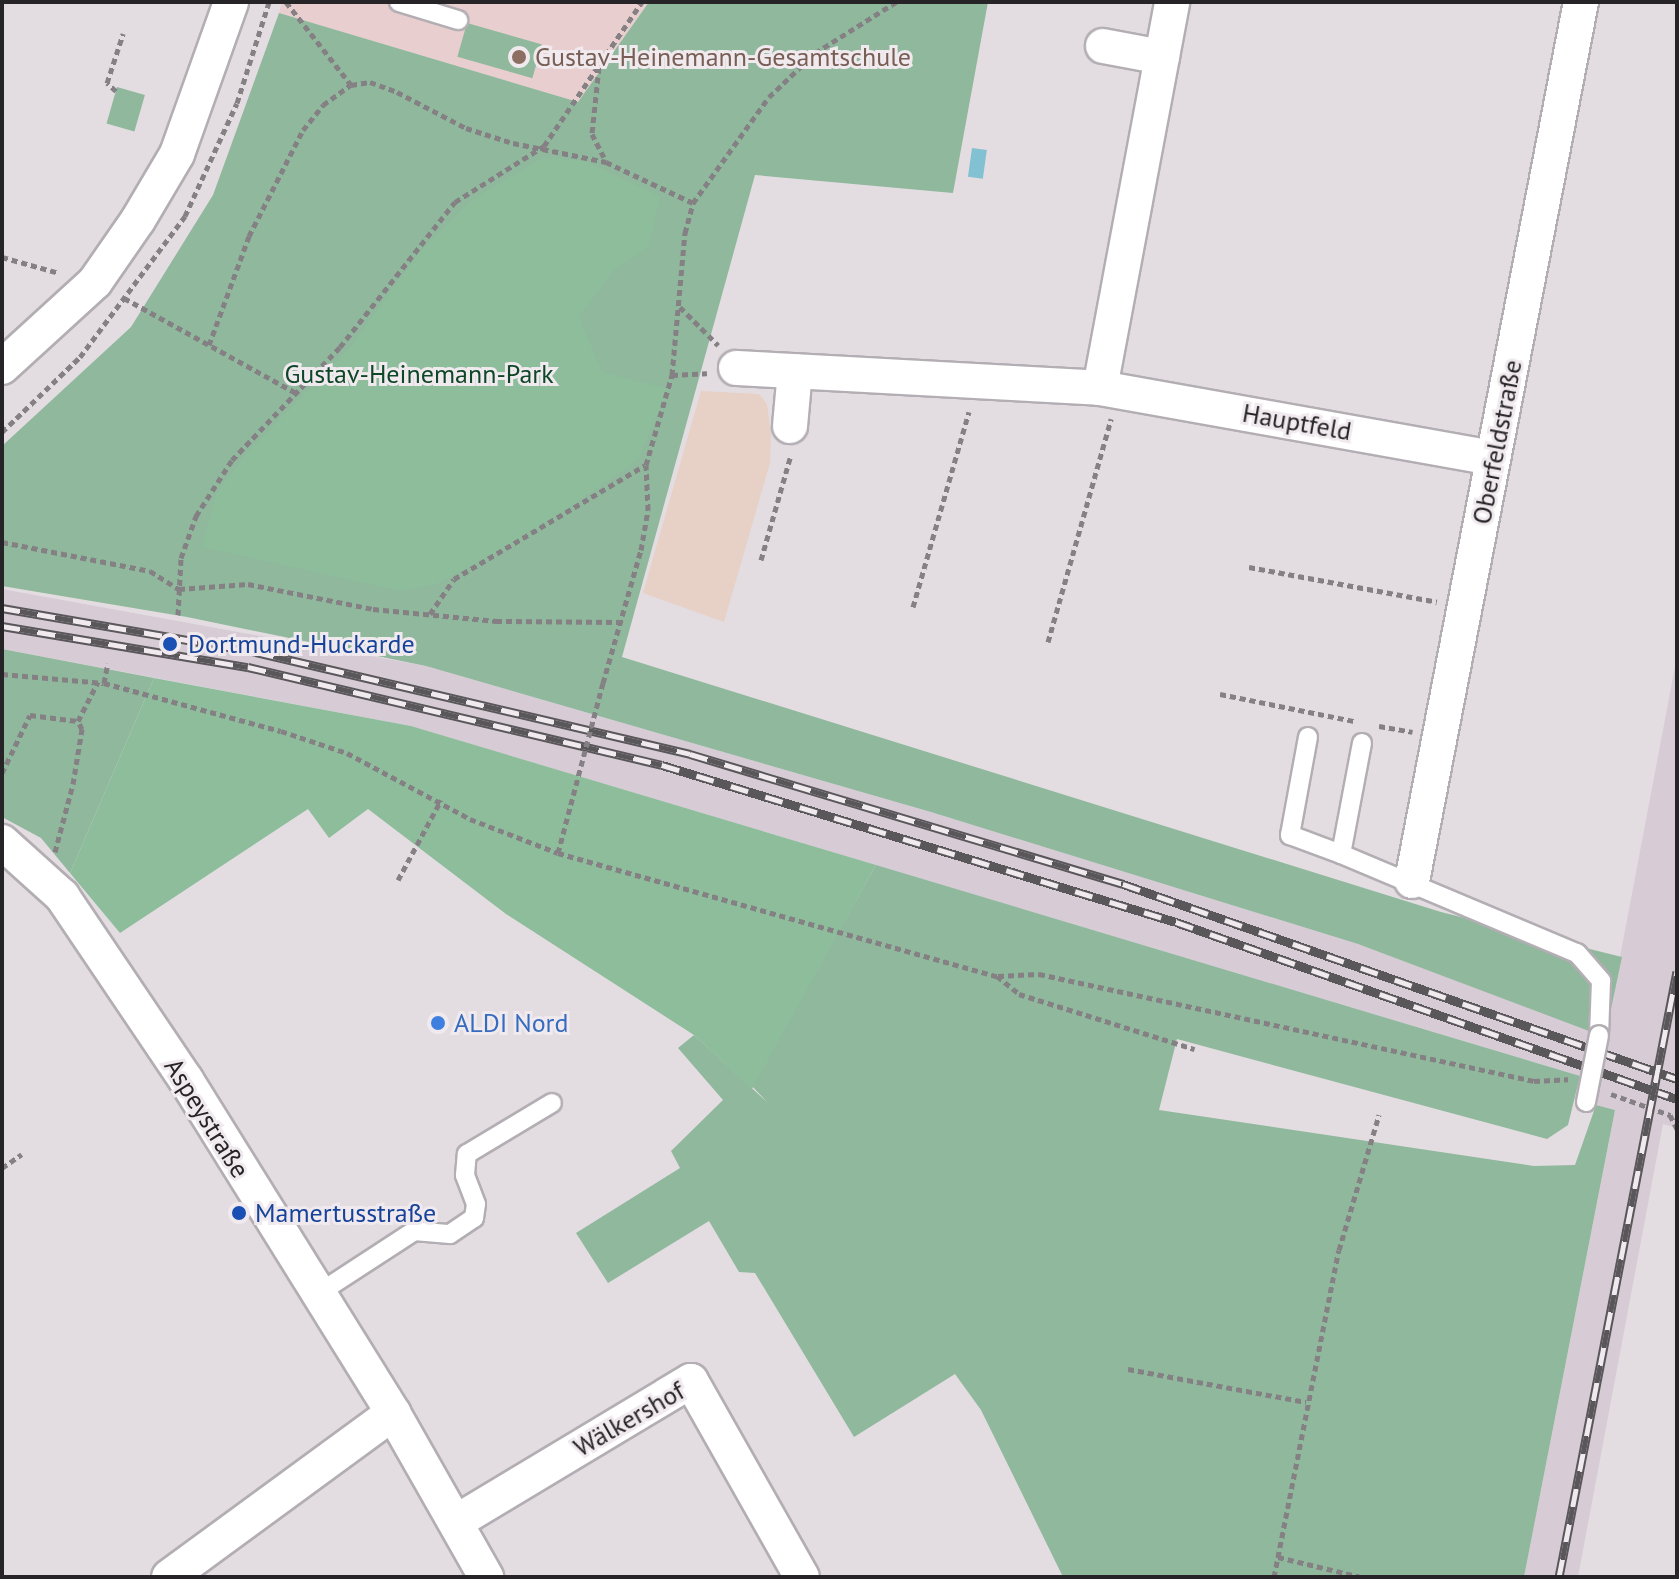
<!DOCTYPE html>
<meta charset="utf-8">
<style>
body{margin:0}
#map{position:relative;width:1679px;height:1579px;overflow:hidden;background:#e3dde2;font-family:"PT Sans",sans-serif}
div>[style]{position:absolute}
.built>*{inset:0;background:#d7ccd6}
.industrial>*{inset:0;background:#e7d0c5}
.education>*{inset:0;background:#e9cecf}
.green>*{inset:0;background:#8fb89c;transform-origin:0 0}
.forest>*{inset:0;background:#8ebd9c}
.water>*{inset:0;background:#82c1d1;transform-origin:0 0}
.path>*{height:5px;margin-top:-2.5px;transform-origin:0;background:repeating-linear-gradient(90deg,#848084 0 6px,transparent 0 10px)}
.roads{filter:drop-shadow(2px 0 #b3aeb3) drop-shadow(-2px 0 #b3aeb3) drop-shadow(0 2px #b3aeb3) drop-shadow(0 -2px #b3aeb3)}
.service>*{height:18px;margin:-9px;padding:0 9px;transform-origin:9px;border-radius:9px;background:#fff}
.minor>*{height:34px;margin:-17px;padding:0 17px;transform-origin:17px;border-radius:17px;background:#fff}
.rail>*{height:9px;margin-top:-4.5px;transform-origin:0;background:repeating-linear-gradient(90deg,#f0eaef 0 18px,#5a575a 0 36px);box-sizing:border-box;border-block:2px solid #5a575a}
.path-bridge>*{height:5px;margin-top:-2.5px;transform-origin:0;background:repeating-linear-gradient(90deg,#848084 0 6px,transparent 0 10px)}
.bridges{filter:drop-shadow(2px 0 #b3aeb3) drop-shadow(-2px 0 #b3aeb3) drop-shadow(0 2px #b3aeb3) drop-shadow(0 -2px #b3aeb3)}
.service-bridge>*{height:18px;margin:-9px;padding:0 9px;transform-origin:9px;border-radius:9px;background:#fff}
.dots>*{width:22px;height:22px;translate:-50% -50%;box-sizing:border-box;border:4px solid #f0eaef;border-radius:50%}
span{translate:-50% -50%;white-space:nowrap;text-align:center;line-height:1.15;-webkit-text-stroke:6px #f0eaef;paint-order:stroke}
.education-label{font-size:26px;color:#785e54}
.left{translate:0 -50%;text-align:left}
.park-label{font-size:26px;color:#0e4728}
.street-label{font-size:26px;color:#262426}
.transit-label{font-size:26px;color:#164399}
.shop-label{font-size:26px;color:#366cbe}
.frame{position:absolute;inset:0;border:4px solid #262426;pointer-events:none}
</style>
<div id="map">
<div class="built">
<i style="clip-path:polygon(2px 589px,426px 666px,931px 812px,1358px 944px,1605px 1036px,1677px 656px,1677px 1128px,1663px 1124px,1578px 1577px,1524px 1577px,1615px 1110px,1576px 1100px,1580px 1076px,411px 726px,2px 649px)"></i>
</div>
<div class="industrial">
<i style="clip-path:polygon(701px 391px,759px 394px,767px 404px,771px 434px,770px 463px,724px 622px,643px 593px)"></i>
</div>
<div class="education">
<i style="clip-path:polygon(282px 2px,649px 2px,578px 102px,279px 13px)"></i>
</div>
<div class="green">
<i style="clip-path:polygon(649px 2px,988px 2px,953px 193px,755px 175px,622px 657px,1441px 912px,1622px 957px,1605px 1037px,1358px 944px,931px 812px,426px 666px,187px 617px,2px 586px,2px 446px,131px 327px,213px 195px,279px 13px,578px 102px)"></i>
<i style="left:467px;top:23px;width:78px;height:35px;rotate:16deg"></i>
<i style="left:117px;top:87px;width:29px;height:38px;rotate:16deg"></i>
<i style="clip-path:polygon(2px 649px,154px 678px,70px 873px,41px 838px,2px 817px)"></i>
<i style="clip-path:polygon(876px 865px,1580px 1076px,1568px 1125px,1547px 1139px,1177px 1039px,1159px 1110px,1534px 1166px,1575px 1165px,1596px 1105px,1615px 1110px,1524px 1577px,1063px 1577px,981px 1410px,955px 1374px,854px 1437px,755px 1273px,739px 1272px,709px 1221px,608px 1283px,576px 1233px,680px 1168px,671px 1151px,723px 1100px,678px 1048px,694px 1035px,767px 1102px,752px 1086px)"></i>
</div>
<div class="forest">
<i style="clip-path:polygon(544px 157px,585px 161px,660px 196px,649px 247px,613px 271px,579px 317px,602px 372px,668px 389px,638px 460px,519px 541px,434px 585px,400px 591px,202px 547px,216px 494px,247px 453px,350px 347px,418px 254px,473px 199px)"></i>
<i style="clip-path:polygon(154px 678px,411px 726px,876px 865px,752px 1089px,694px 1035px,506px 914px,368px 809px,329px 838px,308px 809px,120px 933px,70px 873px)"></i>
</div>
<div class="water">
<i style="left:972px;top:148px;width:15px;height:29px;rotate:8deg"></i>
</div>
<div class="path">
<i style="left:286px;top:2px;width:105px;rotate:51.9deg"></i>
<i style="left:351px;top:85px;width:19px;rotate:-9deg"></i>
<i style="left:370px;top:82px;width:29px;rotate:20deg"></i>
<i style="left:397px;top:92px;width:78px;rotate:27.6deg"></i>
<i style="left:466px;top:128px;width:49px;rotate:17.7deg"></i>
<i style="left:513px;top:143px;width:95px;rotate:11.5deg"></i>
<i style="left:606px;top:162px;width:96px;rotate:25.2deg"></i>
<i style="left:599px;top:67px;width:67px;rotate:96deg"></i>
<i style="left:592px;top:134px;width:30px;rotate:63deg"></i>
<i style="left:116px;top:91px;width:12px;rotate:-138deg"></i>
<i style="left:107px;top:83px;width:52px;rotate:-71.9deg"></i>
<i style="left:2px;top:257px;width:59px;rotate:15.7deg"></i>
<i style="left:124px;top:298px;width:196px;rotate:28.9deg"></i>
<i style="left:680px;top:307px;width:54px;rotate:45deg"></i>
<i style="left:209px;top:345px;width:116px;rotate:-69.8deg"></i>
<i style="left:249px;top:236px;width:119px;rotate:-63deg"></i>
<i style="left:303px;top:130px;width:32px;rotate:-51deg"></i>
<i style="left:323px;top:105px;width:34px;rotate:-36deg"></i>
<i style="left:672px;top:375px;width:35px;rotate:-3deg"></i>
<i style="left:2px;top:432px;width:108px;rotate:-43.9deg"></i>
<i style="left:80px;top:357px;width:176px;rotate:-53.3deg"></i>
<i style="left:185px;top:216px;width:124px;rotate:-65.3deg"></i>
<i style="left:237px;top:103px;width:106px;rotate:-72.4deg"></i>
<i style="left:2px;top:542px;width:151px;rotate:11.1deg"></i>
<i style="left:150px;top:571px;width:34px;rotate:32deg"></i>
<i style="left:179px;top:589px;width:69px;rotate:-4.1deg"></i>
<i style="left:248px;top:584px;width:127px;rotate:11.3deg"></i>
<i style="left:373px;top:609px;width:124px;rotate:5.6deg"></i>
<i style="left:496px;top:621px;width:122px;rotate:0.5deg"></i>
<i style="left:761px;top:560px;width:109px;rotate:-74.1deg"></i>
<i style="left:1249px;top:567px;width:191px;rotate:10.5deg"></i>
<i style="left:913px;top:607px;width:203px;rotate:-74deg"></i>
<i style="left:430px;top:614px;width:42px;rotate:-55.6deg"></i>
<i style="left:454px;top:579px;width:222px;rotate:-30.8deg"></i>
<i style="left:178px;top:615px;width:57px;rotate:-87deg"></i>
<i style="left:181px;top:558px;width:45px;rotate:-70.3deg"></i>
<i style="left:196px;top:516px;width:67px;rotate:-57.3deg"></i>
<i style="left:232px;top:460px;width:156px;rotate:-46.3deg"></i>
<i style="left:340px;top:347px;width:185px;rotate:-51.6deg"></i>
<i style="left:455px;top:202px;width:105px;rotate:-32.2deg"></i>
<i style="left:544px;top:146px;width:174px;rotate:-55.8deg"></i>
<i style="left:1048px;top:642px;width:232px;rotate:-74.2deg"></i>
<i style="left:2px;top:674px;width:102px;rotate:5deg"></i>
<i style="left:104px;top:683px;width:183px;rotate:15.2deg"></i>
<i style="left:281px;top:731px;width:70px;rotate:18.4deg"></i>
<i style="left:347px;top:753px;width:140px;rotate:28.2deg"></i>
<i style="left:470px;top:819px;width:94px;rotate:21.1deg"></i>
<i style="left:558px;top:853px;width:456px;rotate:15.7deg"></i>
<i style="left:997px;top:976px;width:28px;rotate:39deg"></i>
<i style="left:1019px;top:994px;width:184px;rotate:17.4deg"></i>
<i style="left:104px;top:683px;width:20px;rotate:-79deg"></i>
<i style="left:603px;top:683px;width:138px;rotate:-74.1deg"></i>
<i style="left:641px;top:550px;width:41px;rotate:-80.1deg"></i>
<i style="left:648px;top:510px;width:45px;rotate:-92.5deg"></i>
<i style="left:646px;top:465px;width:94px;rotate:-73.9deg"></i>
<i style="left:672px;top:375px;width:143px;rotate:-84.8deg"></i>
<i style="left:685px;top:233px;width:31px;rotate:-75deg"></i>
<i style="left:693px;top:203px;width:130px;rotate:-54.4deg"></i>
<i style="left:769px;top:97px;width:64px;rotate:-43.7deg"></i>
<i style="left:815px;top:53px;width:96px;rotate:-32.2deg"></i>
<i style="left:1220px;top:694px;width:137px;rotate:11.4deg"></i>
<i style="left:1379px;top:726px;width:34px;rotate:10deg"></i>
<i style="left:2px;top:773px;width:64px;rotate:-64.2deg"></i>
<i style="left:30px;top:715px;width:48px;rotate:7.1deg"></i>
<i style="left:78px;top:721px;width:44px;rotate:-62.9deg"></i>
<i style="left:55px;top:852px;width:70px;rotate:-75.2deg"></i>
<i style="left:73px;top:784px;width:56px;rotate:-80.7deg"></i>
<i style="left:82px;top:729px;width:9px;rotate:-117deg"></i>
<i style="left:558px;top:853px;width:90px;rotate:-75.2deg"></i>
<i style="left:398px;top:880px;width:91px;rotate:-61.7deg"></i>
<i style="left:998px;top:976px;width:41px;rotate:-2.8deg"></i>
<i style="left:1039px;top:974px;width:506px;rotate:12.2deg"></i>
<i style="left:1534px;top:1081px;width:34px;rotate:-3deg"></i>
<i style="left:1611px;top:1094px;width:63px;rotate:19.6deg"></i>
<i style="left:1670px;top:1115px;width:16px;rotate:63deg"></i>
<i style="left:2px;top:1168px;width:24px;rotate:-35deg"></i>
<i style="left:1128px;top:1369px;width:181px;rotate:10.5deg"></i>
<i style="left:1278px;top:1557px;width:85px;rotate:13.5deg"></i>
<i style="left:1274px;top:1577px;width:333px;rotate:-78.8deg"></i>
<i style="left:1339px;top:1250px;width:141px;rotate:-73.5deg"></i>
</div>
<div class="roads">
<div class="service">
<i style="left:399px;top:2px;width:62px;rotate:17deg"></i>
<i style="left:1308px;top:737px;width:100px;rotate:100.4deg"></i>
<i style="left:1290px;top:835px;width:54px;rotate:20.4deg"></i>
<i style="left:1362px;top:743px;width:113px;rotate:100.7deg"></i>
<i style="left:1341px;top:854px;width:256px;rotate:22.8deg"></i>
<i style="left:1577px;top:953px;width:37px;rotate:49deg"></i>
<i style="left:1601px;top:981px;width:54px;rotate:92.1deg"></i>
<i style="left:316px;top:1295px;width:117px;rotate:-33.1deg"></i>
<i style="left:414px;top:1231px;width:36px;rotate:5deg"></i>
<i style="left:450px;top:1234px;width:29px;rotate:-34deg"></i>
<i style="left:474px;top:1218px;width:14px;rotate:-82deg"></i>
<i style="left:476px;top:1204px;width:31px;rotate:-111deg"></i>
<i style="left:465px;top:1175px;width:21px;rotate:-85deg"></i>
<i style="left:467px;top:1154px;width:99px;rotate:-31deg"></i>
</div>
<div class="minor">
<i style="left:1103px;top:46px;width:60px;rotate:10.6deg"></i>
<i style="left:2px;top:367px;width:126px;rotate:-42.4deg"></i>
<i style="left:95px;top:282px;width:75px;rotate:-55.3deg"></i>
<i style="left:138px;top:220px;width:77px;rotate:-59.4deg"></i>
<i style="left:177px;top:154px;width:161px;rotate:-70.4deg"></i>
<i style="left:736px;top:368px;width:365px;rotate:3.1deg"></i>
<i style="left:1100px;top:388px;width:399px;rotate:10.1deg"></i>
<i style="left:1100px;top:388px;width:393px;rotate:-79.4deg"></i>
<i style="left:790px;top:426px;width:55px;rotate:-84.8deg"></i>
<i style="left:2px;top:842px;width:81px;rotate:42deg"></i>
<i style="left:62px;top:896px;width:222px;rotate:56deg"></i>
<i style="left:186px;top:1080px;width:392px;rotate:58.1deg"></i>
<i style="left:393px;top:1413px;width:189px;rotate:60.4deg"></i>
<i style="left:1412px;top:881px;width:895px;rotate:-79.12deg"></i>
<i style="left:456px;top:1522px;width:274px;rotate:-31deg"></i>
<i style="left:691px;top:1381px;width:225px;rotate:60.5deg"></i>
<i style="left:169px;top:1577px;width:278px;rotate:-36.2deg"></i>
</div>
</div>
<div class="rail">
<i style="left:2px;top:608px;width:258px;rotate:9.8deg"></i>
<i style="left:256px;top:652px;width:446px;rotate:13.2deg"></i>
<i style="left:690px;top:754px;width:452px;rotate:16.7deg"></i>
<i style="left:1123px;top:884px;width:587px;rotate:19.39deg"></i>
<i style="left:2px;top:626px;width:249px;rotate:9.5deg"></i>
<i style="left:248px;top:667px;width:425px;rotate:13.3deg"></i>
<i style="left:662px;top:765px;width:537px;rotate:16.99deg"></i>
<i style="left:1176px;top:922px;width:531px;rotate:19.46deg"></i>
<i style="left:1559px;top:1577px;width:617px;rotate:-78.98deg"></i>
</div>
<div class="path-bridge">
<i style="left:581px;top:766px;width:86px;rotate:-75.2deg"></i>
</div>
<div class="bridges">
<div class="service-bridge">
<i style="left:1586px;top:1102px;width:68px;rotate:-79deg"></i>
</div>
</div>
<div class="dots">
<i style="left:519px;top:57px;background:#8d6e63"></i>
<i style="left:170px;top:644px;background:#1a4fb4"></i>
<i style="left:438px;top:1023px;background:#3f7fe0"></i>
<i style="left:239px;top:1213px;background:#1a4fb4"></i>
</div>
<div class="education-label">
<span class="left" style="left:535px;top:57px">Gustav-Heinemann-Gesamtschule</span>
</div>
<div class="park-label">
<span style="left:419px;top:374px">Gustav-Heinemann-Park</span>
</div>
<div class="street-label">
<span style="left:1297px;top:422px;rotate:10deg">Hauptfeld</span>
<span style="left:1497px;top:442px;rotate:-79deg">Oberfeldstraße</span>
<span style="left:207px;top:1118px;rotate:58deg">Aspeystraße</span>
<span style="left:629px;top:1419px;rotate:-30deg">Wälkershof</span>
</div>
<div class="transit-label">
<span class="left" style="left:188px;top:644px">Dortmund-Huckarde</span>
<span class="left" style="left:255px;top:1213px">Mamertusstraße</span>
</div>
<div class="shop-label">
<span class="left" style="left:454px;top:1023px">ALDI Nord</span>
</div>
<div class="frame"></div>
</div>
